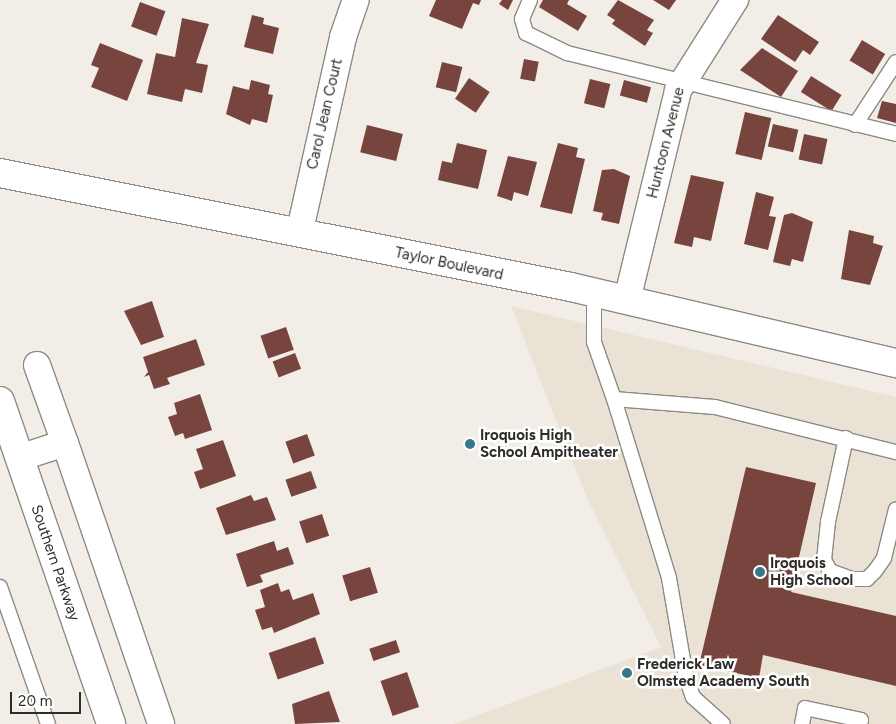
<!DOCTYPE html>
<style>
body{margin:0}
#map{position:relative;width:896px;height:724px;overflow:hidden;background:#f2eee7;font-family:Figtree,sans-serif}
div>[style]{position:absolute}
.built>*{inset:0;background:#eae3d5}
.building>*{inset:0;background:#78453e;transform-origin:0 0}
.roads{filter:drop-shadow(1px 0 #8d8a83) drop-shadow(-1px 0 #8d8a83) drop-shadow(0 1px #8d8a83) drop-shadow(0 -1px #8d8a83)}
.service>*{height:14px;margin:-7px;padding:0 7px;transform-origin:7px;border-radius:7px;background:#fff}
.minor>*{height:26px;margin:-13px;padding:0 13px;transform-origin:13px;border-radius:13px;background:#fff}
.secondary>*{height:28px;margin:-14px;padding:0 14px;transform-origin:14px;border-radius:14px;background:#fff}
.primary>*{height:28px;margin:-14px;padding:0 14px;transform-origin:14px;border-radius:14px;background:#fff}
.dots>*{width:14px;height:14px;translate:-50% -50%;box-sizing:border-box;border:2px solid #fff;border-radius:50%}
span{translate:-50% -50%;white-space:nowrap;text-align:center;line-height:1.15;-webkit-text-stroke:5px #fff;paint-order:stroke}
.street-label{font-size:15px;color:#2e2d2a}
.poi-label{font-size:15px;color:#2e2d2a;font-weight:700}
.left{translate:0 -50%;text-align:left}
.scale{position:absolute;left:10px;top:692px;width:71px;height:22px;box-sizing:border-box;border:2px solid #2e2d2a;border-top:0;padding-left:6px;font-size:15px;line-height:18px;white-space:nowrap;color:#2e2d2a;-webkit-text-stroke:4px #fff;paint-order:stroke}
</style>
<div id="map">
<div class="built">
<i style="clip-path:polygon(511px 306px,896px 397px,896px 724px,454px 724px,661px 647px,586px 496px)"></i>
</div>
<div class="building">
<i style="clip-path:polygon(436px 0,481px 0,479px 5px,473px 3px,462px 29px,429px 16px)"></i>
<i style="clip-path:polygon(502px 0,513px 0,508px 10px,499px 4px)"></i>
<i style="clip-path:polygon(543px 0,569px 0,567px 4px,587px 16px,578px 31px,539px 7px)"></i>
<i style="clip-path:polygon(618px 0,654px 20px,647px 30px,653px 33px,645px 46px,612px 24px,615px 20px,607px 15px)"></i>
<i style="clip-path:polygon(653px 0,676px 0,669px 10px)"></i>
<i style="left:140px;top:2px;width:27px;height:26px;rotate:20deg"></i>
<i style="clip-path:polygon(252px 15px,264px 18px,263px 24px,279px 28px,273px 54px,244px 47px)"></i>
<i style="clip-path:polygon(778px 15px,819px 42px,810px 55px,803px 50px,795px 62px,761px 39px)"></i>
<i style="clip-path:polygon(182px 18px,209px 24px,196px 63px,208px 65px,202px 93px,185px 89px,182px 102px,147px 94px,156px 53px,175px 57px)"></i>
<i style="left:862px;top:40px;width:27px;height:24px;rotate:31deg"></i>
<i style="clip-path:polygon(100px 43px,143px 60px,127px 101px,91px 87px,99px 68px,91px 65px)"></i>
<i style="clip-path:polygon(762px 48px,798px 71px,781px 97px,740px 70px)"></i>
<i style="left:524px;top:59px;width:15px;height:20px;rotate:11deg"></i>
<i style="left:442px;top:62px;width:21px;height:26px;rotate:14deg"></i>
<i style="left:811px;top:76px;width:36px;height:19px;rotate:32deg"></i>
<i style="left:469px;top:78px;width:25px;height:25px;rotate:34deg"></i>
<i style="left:590px;top:79px;width:21px;height:25px;rotate:14deg"></i>
<i style="clip-path:polygon(251px 80px,270px 85px,268px 94px,273px 95px,267px 123px,252px 119px,250px 125px,226px 114px,233px 86px,249px 90px)"></i>
<i style="left:624px;top:80px;width:28px;height:16px;rotate:15deg"></i>
<i style="clip-path:polygon(882px 101px,896px 104px,896px 123px,877px 118px)"></i>
<i style="left:745px;top:112px;width:27px;height:43px;rotate:13deg"></i>
<i style="left:773px;top:124px;width:26px;height:23px;rotate:13deg"></i>
<i style="left:367px;top:125px;width:37px;height:28px;rotate:14deg"></i>
<i style="left:804px;top:134px;width:24px;height:26px;rotate:12deg"></i>
<i style="clip-path:polygon(457px 143px,487px 150px,478px 189px,438px 180px,442px 161px,452px 163px)"></i>
<i style="clip-path:polygon(558px 143px,578px 148px,576px 157px,585px 159px,572px 214px,540px 207px)"></i>
<i style="clip-path:polygon(508px 156px,537px 162px,528px 196px,514px 192px,512px 201px,497px 196px)"></i>
<i style="clip-path:polygon(614px 169px,630px 176px,619px 224px,601px 220px,603px 213px,593px 211px,602px 170px)"></i>
<i style="clip-path:polygon(691px 175px,724px 182px,711px 241px,694px 237px,692px 247px,674px 243px)"></i>
<i style="clip-path:polygon(756px 192px,774px 197px,769px 216px,776px 217px,768px 250px,744px 244px)"></i>
<i style="clip-path:polygon(792px 213px,813px 222px,803px 262px,792px 259px,790px 266px,773px 262px,784px 215px)"></i>
<i style="clip-path:polygon(849px 230px,874px 236px,873px 243px,883px 246px,870px 285px,841px 279px)"></i>
<i style="clip-path:polygon(152px 301px,164px 337px,141px 345px,124px 311px)"></i>
<i style="left:286px;top:327px;width:24px;height:27px;rotate:71deg"></i>
<i style="clip-path:polygon(196px 339px,205px 365px,167px 378px,170px 384px,154px 389px,149px 375px,144px 377px,148px 372px,143px 357px)"></i>
<i style="left:295px;top:353px;width:17px;height:24px;rotate:69deg"></i>
<i style="clip-path:polygon(200px 394px,212px 430px,185px 439px,183px 433px,175px 436px,168px 417px,177px 414px,174px 403px)"></i>
<i style="left:307px;top:434px;width:23px;height:23px;rotate:70deg"></i>
<i style="clip-path:polygon(223px 440px,236px 476px,200px 489px,194px 472px,203px 469px,196px 449px)"></i>
<i style="clip-path:polygon(746px 467px,816px 483px,791px 592px,896px 616px,896px 686px,763px 655px,759px 678px,699px 665px)"></i>
<i style="left:311px;top:471px;width:18px;height:27px;rotate:71deg"></i>
<i style="clip-path:polygon(251px 495px,254px 501px,267px 497px,276px 520px,226px 535px,216px 508px)"></i>
<i style="left:322px;top:514px;width:23px;height:24px;rotate:72deg"></i>
<i style="clip-path:polygon(274px 541px,277px 551px,288px 547px,294px 564px,260px 575px,263px 582px,247px 587px,236px 554px)"></i>
<i style="left:370px;top:567px;width:27px;height:29px;rotate:73deg"></i>
<i style="clip-path:polygon(278px 583px,281px 592px,289px 589px,293px 600px,313px 593px,320px 614px,274px 633px,272px 627px,262px 630px,255px 610px,265px 607px,260px 590px)"></i>
<i style="left:315px;top:637px;width:28px;height:49px;rotate:71deg"></i>
<i style="left:396px;top:640px;width:13px;height:28px;rotate:72deg"></i>
<i style="left:407px;top:672px;width:37px;height:28px;rotate:71deg"></i>
<i style="clip-path:polygon(329px 691px,340px 722px,295px 724px,292px 704px)"></i>
</div>
<div class="roads">
<div class="service">
<i style="left:530px;top:0;width:21px;rotate:113deg"></i>
<i style="left:522px;top:19px;width:15px;rotate:74deg"></i>
<i style="left:526px;top:33px;width:46px;rotate:26deg"></i>
<i style="left:567px;top:53px;width:339px;rotate:13.8deg"></i>
<i style="left:855px;top:125px;width:75px;rotate:-56.9deg"></i>
<i style="left:594px;top:292px;width:50px;rotate:90deg"></i>
<i style="left:594px;top:342px;width:60px;rotate:70.7deg"></i>
<i style="left:614px;top:399px;width:101px;rotate:4.5deg"></i>
<i style="left:715px;top:407px;width:187px;rotate:14deg"></i>
<i style="left:614px;top:399px;width:187px;rotate:72.9deg"></i>
<i style="left:669px;top:578px;width:100px;rotate:80.3deg"></i>
<i style="left:686px;top:677px;width:21px;rotate:71deg"></i>
<i style="left:693px;top:697px;width:40px;rotate:42deg"></i>
<i style="left:846px;top:438px;width:86px;rotate:102.1deg"></i>
<i style="left:828px;top:522px;width:38px;rotate:96deg"></i>
<i style="left:824px;top:560px;width:13px;rotate:61deg"></i>
<i style="left:830px;top:571px;width:23px;rotate:20deg"></i>
<i style="left:852px;top:579px;width:15px"></i>
<i style="left:867px;top:579px;width:11px;rotate:-45deg"></i>
<i style="left:875px;top:571px;width:16px;rotate:-55deg"></i>
<i style="left:884px;top:558px;width:50px;rotate:-76.2deg"></i>
<i style="left:0;top:587px;width:145px;rotate:70.7deg"></i>
<i style="left:802px;top:724px;width:16px;rotate:-79deg"></i>
<i style="left:805px;top:708px;width:57px;rotate:12.1deg"></i>
<i style="left:861px;top:720px;width:4px;rotate:104deg"></i>
</div>
<div class="minor">
<i style="left:300px;top:230px;width:198px;rotate:-77.4deg"></i>
<i style="left:343px;top:37px;width:39px;rotate:-71deg"></i>
<i style="left:627px;top:300px;width:216px;rotate:-76.3deg"></i>
<i style="left:678px;top:90px;width:107px;rotate:-57.7deg"></i>
<i style="left:37px;top:365px;width:83px;rotate:70.3deg"></i>
<i style="left:19px;top:458px;width:48px;rotate:-18.1deg"></i>
<i style="left:65px;top:443px;width:297px;rotate:71.1deg"></i>
</div>
<div class="secondary">
<i style="left:0;top:401px;width:342px;rotate:71deg"></i>
</div>
<div class="primary">
<i style="left:0;top:173px;width:582px;rotate:11.29deg"></i>
<i style="left:571px;top:287px;width:334px;rotate:13.2deg"></i>
</div>
</div>
<div class="dots">
<i style="left:470px;top:444px;background:#36778a"></i>
<i style="left:760px;top:572px;background:#36778a"></i>
<i style="left:627px;top:673px;background:#36778a"></i>
</div>
<div class="street-label">
<span style="left:325px;top:114px;rotate:-77deg">Carol Jean Court</span>
<span style="left:666px;top:143px;rotate:-76deg">Huntoon Avenue</span>
<span style="left:449px;top:264px;rotate:12deg">Taylor Boulevard</span>
<span style="left:55px;top:563px;rotate:71deg">Southern Parkway</span>
</div>
<div class="poi-label">
<span class="left" style="left:480px;top:444px">Iroquois High<br>School Ampitheater</span>
<span class="left" style="left:770px;top:572px">Iroquois<br>High School</span>
<span class="left" style="left:637px;top:673px">Frederick Law<br>Olmsted Academy South</span>
</div>
<div class="scale">20 m</div>
</div>
